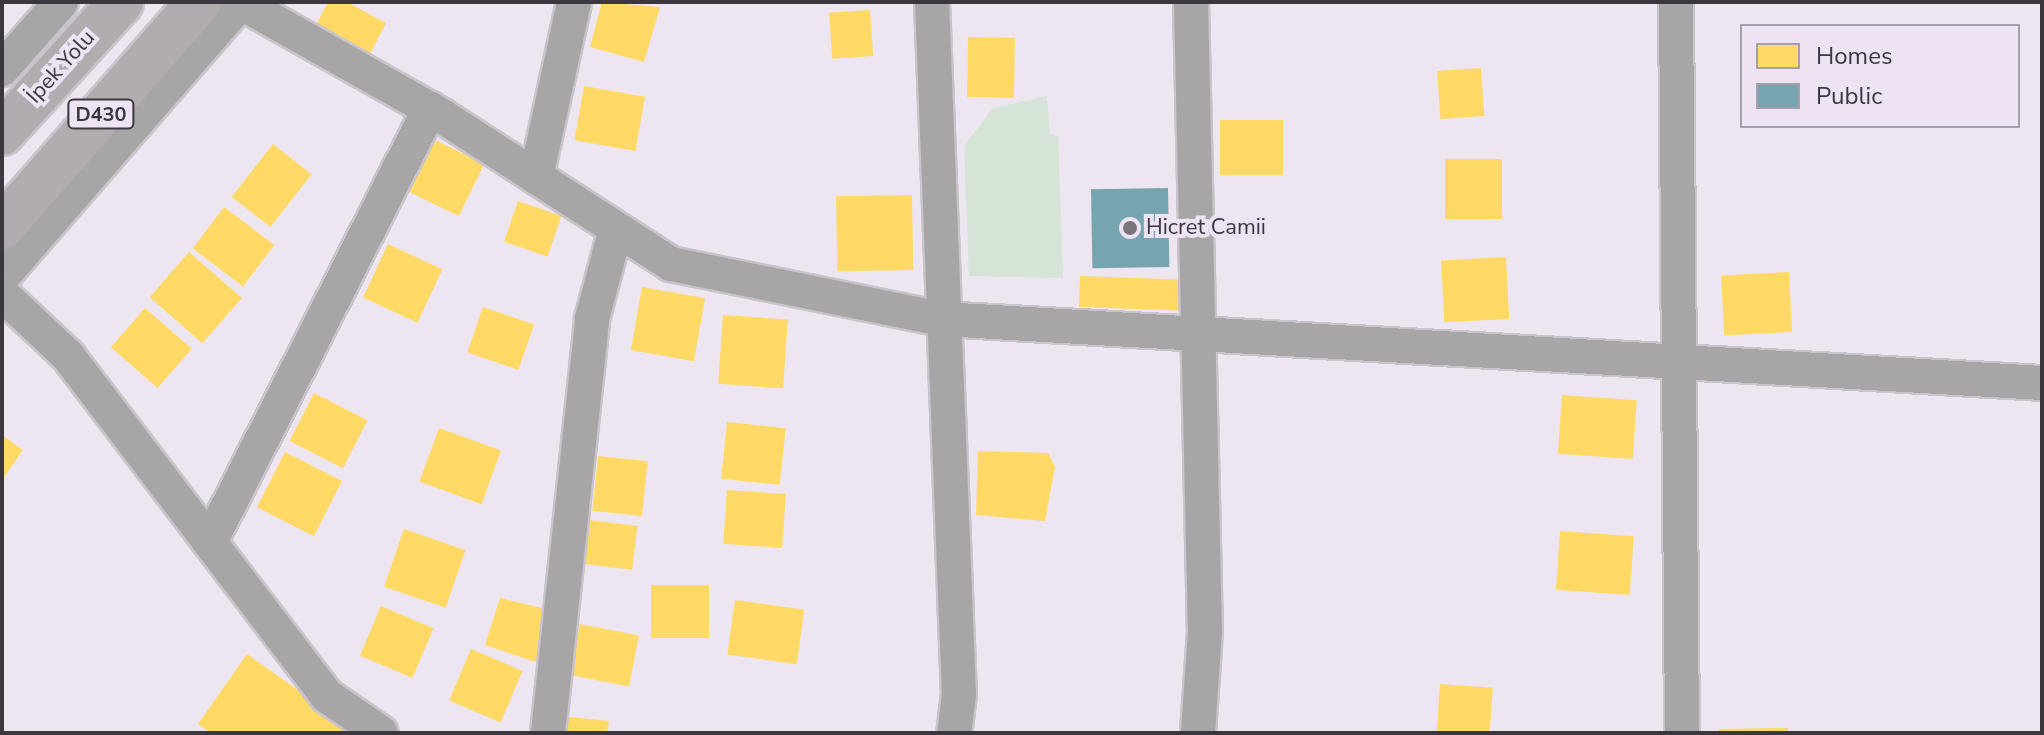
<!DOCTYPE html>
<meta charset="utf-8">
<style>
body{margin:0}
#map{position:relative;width:2044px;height:735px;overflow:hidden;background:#ede6f0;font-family:"Nunito Sans",sans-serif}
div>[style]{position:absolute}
.green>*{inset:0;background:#d6e3d7}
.homes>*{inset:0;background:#ffd966;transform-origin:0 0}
.public>*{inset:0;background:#76a5af;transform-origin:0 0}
.roads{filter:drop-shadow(2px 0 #c9c4cc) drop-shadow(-2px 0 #c9c4cc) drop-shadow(0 2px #c9c4cc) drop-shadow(0 -2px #c9c4cc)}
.minor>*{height:34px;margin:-17px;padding:0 17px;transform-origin:17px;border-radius:17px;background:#a8a5a6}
.highway>*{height:44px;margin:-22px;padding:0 22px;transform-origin:22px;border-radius:22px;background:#b2acb0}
.dots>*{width:22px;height:22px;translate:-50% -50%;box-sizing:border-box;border:4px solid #eee3f3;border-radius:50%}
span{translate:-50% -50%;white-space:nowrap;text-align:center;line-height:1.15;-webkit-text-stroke:8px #eee3f3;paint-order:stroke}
.shield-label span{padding:2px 6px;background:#eee3f3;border:2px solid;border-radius:6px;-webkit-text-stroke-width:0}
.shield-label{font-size:20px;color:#3c373e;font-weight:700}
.street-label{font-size:22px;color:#3c373e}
.poi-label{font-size:22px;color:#3c373e}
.left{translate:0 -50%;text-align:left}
.frame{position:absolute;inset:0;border:4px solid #3c373e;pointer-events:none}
.legend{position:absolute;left:1740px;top:24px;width:280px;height:104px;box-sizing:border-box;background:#eee3f3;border:2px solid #a79eab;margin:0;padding:10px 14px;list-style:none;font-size:24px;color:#3c373e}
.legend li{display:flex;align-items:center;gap:16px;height:40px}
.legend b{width:40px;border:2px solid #a79eab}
</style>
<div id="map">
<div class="green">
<i style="clip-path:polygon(1047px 96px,1050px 134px,1058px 136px,1063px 278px,969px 276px,964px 146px,993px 108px)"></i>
</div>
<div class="homes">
<i style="clip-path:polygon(328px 2px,347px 2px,386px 23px,369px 56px,315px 27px)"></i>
<i style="clip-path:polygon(602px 2px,660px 7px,644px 62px,590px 47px)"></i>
<i style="left:870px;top:10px;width:46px;height:41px;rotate:86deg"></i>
<i style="left:968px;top:37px;width:47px;height:60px;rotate:1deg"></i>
<i style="left:1481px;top:68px;width:48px;height:44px;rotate:86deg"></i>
<i style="left:584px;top:86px;width:62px;height:55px;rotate:10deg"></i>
<i style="left:1220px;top:120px;width:63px;height:55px"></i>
<i style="left:433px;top:139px;width:57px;height:58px;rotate:26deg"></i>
<i style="left:273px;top:144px;width:49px;height:67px;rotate:38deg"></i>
<i style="left:1445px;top:159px;width:57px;height:60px"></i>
<i style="left:912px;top:195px;width:75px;height:76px;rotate:89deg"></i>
<i style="left:518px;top:201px;width:46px;height:43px;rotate:19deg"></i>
<i style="left:224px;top:207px;width:63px;height:52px;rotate:37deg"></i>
<i style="left:388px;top:244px;width:60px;height:59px;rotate:25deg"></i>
<i style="left:189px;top:252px;width:70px;height:60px;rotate:41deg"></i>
<i style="left:1506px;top:257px;width:62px;height:65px;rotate:87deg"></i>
<i style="left:1789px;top:272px;width:60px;height:68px;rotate:87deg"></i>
<i style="left:1080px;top:276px;width:106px;height:31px;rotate:2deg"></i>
<i style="left:642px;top:287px;width:64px;height:64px;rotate:10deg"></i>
<i style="left:483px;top:307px;width:54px;height:48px;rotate:19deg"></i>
<i style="left:145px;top:308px;width:62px;height:52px;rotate:41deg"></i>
<i style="left:723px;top:315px;width:65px;height:69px;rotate:4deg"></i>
<i style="left:314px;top:393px;width:60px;height:54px;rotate:27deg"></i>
<i style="left:1562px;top:395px;width:75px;height:59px;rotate:4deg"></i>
<i style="left:727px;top:422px;width:59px;height:57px;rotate:6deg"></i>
<i style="left:439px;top:428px;width:66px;height:57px;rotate:20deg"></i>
<i style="clip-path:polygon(2px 435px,23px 450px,2px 480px)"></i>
<i style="clip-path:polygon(978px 451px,1048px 453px,1055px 467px,1045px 521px,976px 515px)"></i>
<i style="left:285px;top:452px;width:64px;height:62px;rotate:27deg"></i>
<i style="left:598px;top:456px;width:50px;height:55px;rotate:6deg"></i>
<i style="left:727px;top:490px;width:59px;height:54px;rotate:4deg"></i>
<i style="left:589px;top:520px;width:49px;height:44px;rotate:7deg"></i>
<i style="left:404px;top:529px;width:65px;height:61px;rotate:19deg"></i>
<i style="left:1560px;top:531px;width:74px;height:59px;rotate:4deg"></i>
<i style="left:651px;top:585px;width:58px;height:53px"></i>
<i style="clip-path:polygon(500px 598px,542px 608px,542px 664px,485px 645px)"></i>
<i style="left:735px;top:600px;width:70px;height:55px;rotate:8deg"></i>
<i style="left:381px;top:606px;width:57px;height:54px;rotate:23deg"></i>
<i style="left:580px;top:624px;width:60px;height:52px;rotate:11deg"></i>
<i style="left:471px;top:649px;width:56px;height:56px;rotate:23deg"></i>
<i style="clip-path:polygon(247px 654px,356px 731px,355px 733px,211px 733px,198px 724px)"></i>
<i style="left:1440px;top:684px;width:53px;height:49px;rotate:4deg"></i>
<i style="clip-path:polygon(560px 716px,609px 721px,607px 733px,559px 733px)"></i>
<i style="clip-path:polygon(1788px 728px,1788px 733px,1719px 733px,1719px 729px)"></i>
</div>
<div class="public">
<i style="left:1168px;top:188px;width:79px;height:77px;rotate:89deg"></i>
</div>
<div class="roads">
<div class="minor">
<i style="left:240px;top:2px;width:232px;rotate:29.4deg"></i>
<i style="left:442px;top:116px;width:273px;rotate:32.9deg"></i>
<i style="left:671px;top:264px;width:277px;rotate:11.5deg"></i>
<i style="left:942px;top:319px;width:1102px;rotate:3.33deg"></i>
<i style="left:932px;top:2px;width:693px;rotate:87.77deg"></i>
<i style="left:959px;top:694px;width:39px;rotate:97deg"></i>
<i style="left:1191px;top:2px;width:630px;rotate:88.73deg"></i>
<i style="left:1205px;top:632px;width:101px;rotate:94deg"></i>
<i style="left:1676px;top:2px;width:731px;rotate:89.53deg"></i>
<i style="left:2px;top:69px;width:89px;rotate:-48.6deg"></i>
<i style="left:536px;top:177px;width:179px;rotate:-77.7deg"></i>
<i style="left:2px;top:277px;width:364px;rotate:-49deg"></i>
<i style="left:2px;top:294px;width:91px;rotate:43.2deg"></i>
<i style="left:68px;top:356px;width:427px;rotate:52.7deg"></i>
<i style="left:327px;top:696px;width:65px;rotate:34.4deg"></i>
<i style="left:210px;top:542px;width:486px;rotate:-63.1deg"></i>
<i style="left:548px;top:733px;width:416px;rotate:-83.9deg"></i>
<i style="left:592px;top:319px;width:93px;rotate:-75.1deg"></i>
</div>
<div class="highway">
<i style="left:2px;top:133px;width:177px;rotate:-47.7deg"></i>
<i style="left:2px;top:227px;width:299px;rotate:-48.8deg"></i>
</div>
</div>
<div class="dots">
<i style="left:1130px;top:228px;background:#7a747c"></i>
</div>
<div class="shield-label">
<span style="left:101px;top:114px">D430</span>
</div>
<div class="street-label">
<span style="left:61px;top:67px;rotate:-48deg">İpek Yolu</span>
</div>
<div class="poi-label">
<span class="left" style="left:1146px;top:228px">Hicret Camii</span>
</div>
<div class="frame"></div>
<ul class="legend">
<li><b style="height:22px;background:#ffd966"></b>Homes</li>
<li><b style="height:22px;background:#76a5af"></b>Public</li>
</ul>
</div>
